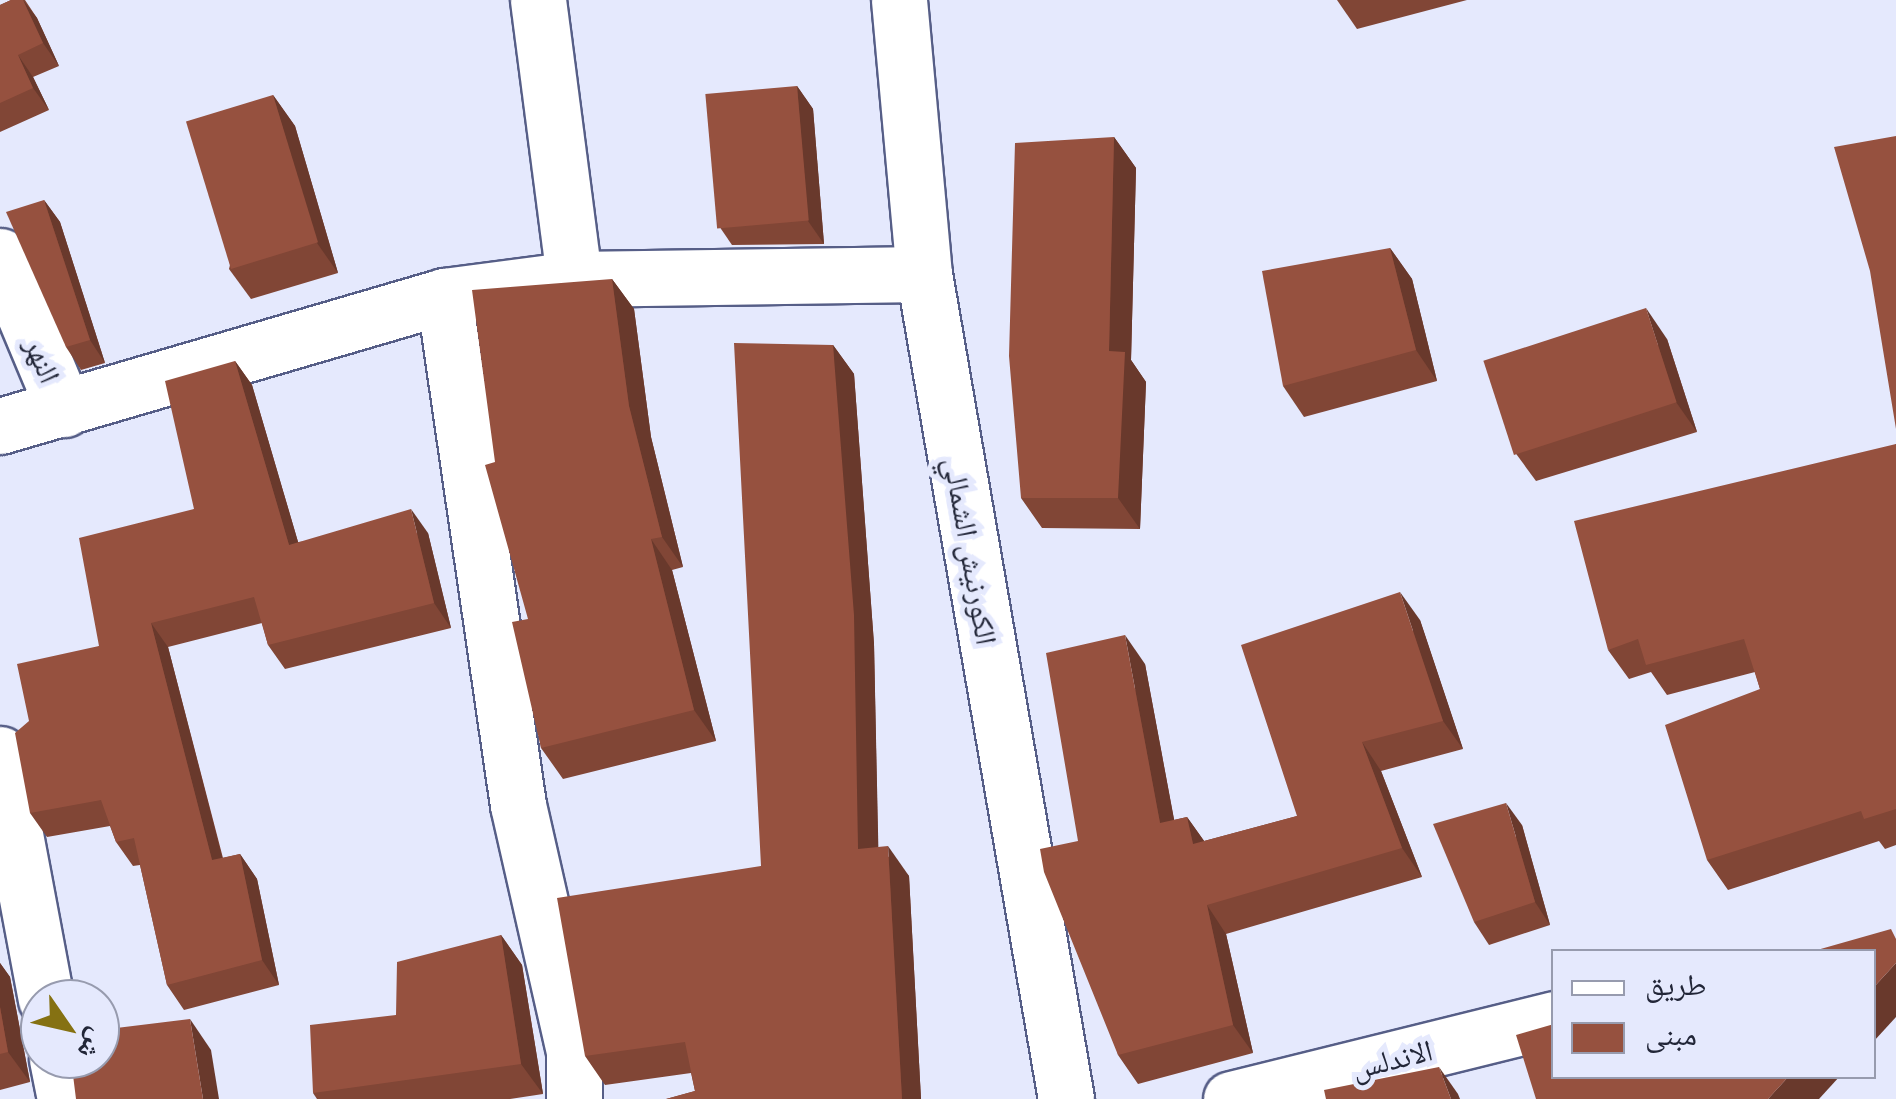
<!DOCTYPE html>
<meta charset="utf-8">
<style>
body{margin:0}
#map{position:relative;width:1896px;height:1099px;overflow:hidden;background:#e5e9fd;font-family:Ubuntu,"Noto Naskh Arabic",sans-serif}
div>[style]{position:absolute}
.roads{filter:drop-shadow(2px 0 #565e87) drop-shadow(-2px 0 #565e87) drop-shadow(0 2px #565e87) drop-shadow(0 -2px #565e87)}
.minor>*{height:55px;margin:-27.5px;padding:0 27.5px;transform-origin:27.5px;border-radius:27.5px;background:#fff}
.wall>*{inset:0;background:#814636}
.shaded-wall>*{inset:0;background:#69392c}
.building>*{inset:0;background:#96513f;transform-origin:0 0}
span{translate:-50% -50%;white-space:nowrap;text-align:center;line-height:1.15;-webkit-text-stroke:10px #e5e9fd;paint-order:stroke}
.street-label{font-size:30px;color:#222638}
.legend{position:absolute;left:1551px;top:949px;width:325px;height:130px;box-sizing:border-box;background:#e5e9fd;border:2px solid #979bae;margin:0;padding:12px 18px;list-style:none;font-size:30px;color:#222638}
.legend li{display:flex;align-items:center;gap:20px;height:50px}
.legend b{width:50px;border:2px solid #979bae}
.north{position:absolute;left:20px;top:979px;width:100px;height:100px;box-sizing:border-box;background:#e5e9fd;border:2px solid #979bae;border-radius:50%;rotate:124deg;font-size:28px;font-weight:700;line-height:40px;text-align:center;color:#222638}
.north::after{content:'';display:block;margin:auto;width:35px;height:45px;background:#857112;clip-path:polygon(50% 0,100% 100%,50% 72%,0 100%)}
</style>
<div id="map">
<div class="roads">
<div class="minor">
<i style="left:538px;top:0;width:281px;rotate:82.6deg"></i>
<i style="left:899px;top:0;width:275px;rotate:84.8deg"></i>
<i style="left:924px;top:274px;width:837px;rotate:80.23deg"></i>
<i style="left:0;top:256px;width:166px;rotate:67.3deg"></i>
<i style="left:444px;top:296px;width:514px;rotate:81.73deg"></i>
<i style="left:518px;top:805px;width:252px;rotate:77.2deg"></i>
<i style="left:574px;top:1051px;width:48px;rotate:90deg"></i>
<i style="left:0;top:426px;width:463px;rotate:-16.3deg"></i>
<i style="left:444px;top:296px;width:131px;rotate:-7.5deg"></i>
<i style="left:574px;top:279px;width:350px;rotate:-0.8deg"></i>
<i style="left:0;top:754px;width:249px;rotate:79.4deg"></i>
<i style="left:57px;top:1059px;width:41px;rotate:78.7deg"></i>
<i style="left:1231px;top:1099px;width:333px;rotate:-13.9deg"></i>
</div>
</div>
<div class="wall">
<i style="clip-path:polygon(11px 0,25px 0,37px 18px,59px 66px,33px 77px,49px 110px,0 132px,0 5px)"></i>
<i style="clip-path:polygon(1337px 0,1467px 0,1357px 29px)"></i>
<i style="clip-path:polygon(797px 86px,813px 109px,824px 244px,732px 245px,717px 223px)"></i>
<i style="clip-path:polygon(273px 95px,295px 126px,338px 273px,251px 299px,229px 269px)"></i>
<i style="clip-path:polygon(1114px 137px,1136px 168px,1131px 360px,1146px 382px,1140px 529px,1042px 528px,1021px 498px)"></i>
<i style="clip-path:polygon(44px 200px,60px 222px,105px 363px,81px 370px,66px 347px)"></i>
<i style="clip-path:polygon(1390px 248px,1412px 279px,1437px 381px,1304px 417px,1283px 386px)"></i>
<i style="clip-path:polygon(612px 279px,634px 309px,651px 437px,683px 567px,672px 570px,716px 741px,563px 779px,541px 748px,528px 619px)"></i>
<i style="clip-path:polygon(1667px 339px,1697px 432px,1536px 481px,1514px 451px)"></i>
<i style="clip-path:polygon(833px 345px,854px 374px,874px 644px,878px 847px,909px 876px,921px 1099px,666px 1099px,695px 1091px,691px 1073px,605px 1085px,585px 1056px,761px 866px)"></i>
<i style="clip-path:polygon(235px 361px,252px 385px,298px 542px,428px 533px,451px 628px,285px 669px,268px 645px,262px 623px,168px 647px,223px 858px,240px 854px,257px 879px,279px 985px,184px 1010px,167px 985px,140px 865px,133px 866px,116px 842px,110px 826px,47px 837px,30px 813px,29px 721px,99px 646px,194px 509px)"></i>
<i style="clip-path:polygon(1896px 444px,1896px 845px,1885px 849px,1879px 841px,1728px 890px,1707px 860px,1760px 689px,1755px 672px,1667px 695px,1651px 672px,1629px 679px,1608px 650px)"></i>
<i style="clip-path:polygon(1420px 620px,1463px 749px,1381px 771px,1422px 877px,1226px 934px,1253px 1053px,1138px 1084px,1118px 1055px,1078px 841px,1145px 664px,1174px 820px,1187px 817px,1204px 841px,1297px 816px)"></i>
<i style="clip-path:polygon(1522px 825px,1550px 925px,1489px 945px,1474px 922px)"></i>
<i style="clip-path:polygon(501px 935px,522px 965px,543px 1094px,510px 1099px,317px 1099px,313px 1093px,396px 1015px)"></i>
<i style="clip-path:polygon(0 963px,10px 977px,30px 1082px,0 1090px)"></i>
</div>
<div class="shaded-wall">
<i style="clip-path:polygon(23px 0,37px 18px,59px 66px,43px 43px)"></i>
<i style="clip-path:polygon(18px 55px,33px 77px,49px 110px,33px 88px)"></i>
<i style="clip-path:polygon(797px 86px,813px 109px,824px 244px,808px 221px)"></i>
<i style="clip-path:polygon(273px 95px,295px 126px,338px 273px,317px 243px)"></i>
<i style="clip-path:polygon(1114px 137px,1136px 168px,1131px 360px,1146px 382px,1140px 529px,1118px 498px,1109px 351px)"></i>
<i style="clip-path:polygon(44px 200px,60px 222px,105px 363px,90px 340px)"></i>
<i style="clip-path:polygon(1390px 248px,1412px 279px,1437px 381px,1416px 350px)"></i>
<i style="clip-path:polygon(612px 279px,634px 309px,651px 437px,683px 567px,662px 537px,629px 406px)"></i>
<i style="clip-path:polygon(1646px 308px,1667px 339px,1697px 432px,1676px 402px)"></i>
<i style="clip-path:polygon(833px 345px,854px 374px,874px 644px,879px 878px,858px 849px)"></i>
<i style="clip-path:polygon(235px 361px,252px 385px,306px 569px,289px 545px)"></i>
<i style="clip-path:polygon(411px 509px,428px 533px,451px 628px,434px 603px)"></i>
<i style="clip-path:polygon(651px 539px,672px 570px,716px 741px,694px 710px)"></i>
<i style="clip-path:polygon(1400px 592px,1420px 620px,1463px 749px,1443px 721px)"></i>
<i style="clip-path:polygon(151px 623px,168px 647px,229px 884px,212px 860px)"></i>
<i style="clip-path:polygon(1125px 635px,1145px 664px,1180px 851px,1160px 823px)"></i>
<i style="clip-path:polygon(1362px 742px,1381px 771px,1422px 877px,1402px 848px)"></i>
<i style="clip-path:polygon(1506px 803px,1522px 825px,1550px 925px,1535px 902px)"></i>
<i style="clip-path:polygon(1187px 817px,1207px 845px,1193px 844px)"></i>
<i style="clip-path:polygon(888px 846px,909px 876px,921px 1099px,902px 1099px)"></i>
<i style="clip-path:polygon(240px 854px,257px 879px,279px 985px,262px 960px)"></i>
<i style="clip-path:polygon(1207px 905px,1226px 934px,1253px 1053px,1233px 1025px)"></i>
<i style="clip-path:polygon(501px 935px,522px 965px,543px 1094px,521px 1064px)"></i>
<i style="clip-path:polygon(0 963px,10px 977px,30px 1082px,8px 1052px,0 1007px)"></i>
<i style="clip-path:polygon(1896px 963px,1896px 1017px,1874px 1041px,1874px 987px)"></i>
<i style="clip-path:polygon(190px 1019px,211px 1050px,219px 1099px,203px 1099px)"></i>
<i style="clip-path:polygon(1439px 1067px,1458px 1094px,1460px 1099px,1451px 1099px)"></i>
<i style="clip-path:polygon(1789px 1076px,1840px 1076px,1819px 1099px,1768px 1099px)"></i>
</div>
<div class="building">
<i style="clip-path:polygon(11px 0,23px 0,43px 43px,18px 55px,33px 88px,0 103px,0 5px)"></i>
<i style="left:797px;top:86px;width:135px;height:92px;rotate:85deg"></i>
<i style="left:273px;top:95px;width:154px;height:91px;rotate:73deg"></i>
<i style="clip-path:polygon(1896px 136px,1896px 429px,1870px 271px,1834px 147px)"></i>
<i style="clip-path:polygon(1114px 137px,1109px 351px,1125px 352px,1118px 498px,1021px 498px,1009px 356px,1015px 143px)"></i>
<i style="clip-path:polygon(44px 200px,90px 340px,66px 347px,6px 212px)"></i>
<i style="clip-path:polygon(1390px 248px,1416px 350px,1283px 386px,1262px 271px)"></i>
<i style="clip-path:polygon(612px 279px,629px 406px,662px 537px,651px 539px,694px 710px,541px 748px,512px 622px,528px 619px,485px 465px,495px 462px,472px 290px)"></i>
<i style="left:1646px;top:308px;width:99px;height:171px;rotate:72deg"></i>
<i style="clip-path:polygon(734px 343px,833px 345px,854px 615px,858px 849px,888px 846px,902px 1099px,666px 1099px,695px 1091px,685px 1042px,585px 1056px,557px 898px,761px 866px)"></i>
<i style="clip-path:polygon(235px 361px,289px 545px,411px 509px,434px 603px,268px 645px,254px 597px,151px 623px,212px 860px,240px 854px,262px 960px,167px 985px,134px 838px,116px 842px,101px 800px,30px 813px,15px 733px,29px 721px,17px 664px,99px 646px,79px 538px,194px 509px,165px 381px)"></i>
<i style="clip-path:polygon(1896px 444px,1896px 809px,1864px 819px,1861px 811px,1707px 860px,1665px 725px,1760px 689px,1744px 639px,1646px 665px,1638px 639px,1608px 650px,1574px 521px)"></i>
<i style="clip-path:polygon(1400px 592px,1443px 721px,1362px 742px,1402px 848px,1207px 905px,1233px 1025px,1118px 1055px,1044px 872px,1040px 849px,1078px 841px,1046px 653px,1125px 635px,1160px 823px,1187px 817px,1193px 844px,1297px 816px,1241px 645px)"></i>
<i style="clip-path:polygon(1506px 803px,1535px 902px,1474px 922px,1433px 824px)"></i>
<i style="clip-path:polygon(1891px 929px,1896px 939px,1896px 963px,1874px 987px,1874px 952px,1810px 952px)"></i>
<i style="clip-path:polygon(501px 935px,521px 1064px,313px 1093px,310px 1025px,396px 1015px,397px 962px)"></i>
<i style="clip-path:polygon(0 1007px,8px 1052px,0 1054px)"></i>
<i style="clip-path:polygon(190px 1019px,203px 1099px,76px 1099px,71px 1059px,100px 1059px,100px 1030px)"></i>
<i style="clip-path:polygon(1554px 1024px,1554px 1076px,1789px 1076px,1768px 1099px,1536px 1099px,1516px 1035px)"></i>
<i style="clip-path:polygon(1439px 1067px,1451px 1099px,1326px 1099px,1324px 1090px)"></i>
</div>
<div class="street-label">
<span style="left:43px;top:360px;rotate:67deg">النهر</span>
<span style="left:971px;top:551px;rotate:80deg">الكورنيش الشمالي</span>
<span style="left:1392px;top:1059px;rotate:-14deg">الاندلس</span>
</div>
<ul class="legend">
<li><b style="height:12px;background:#fff"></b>طريق</li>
<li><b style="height:28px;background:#96513f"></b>مبنى</li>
</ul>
<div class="north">ش</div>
</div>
